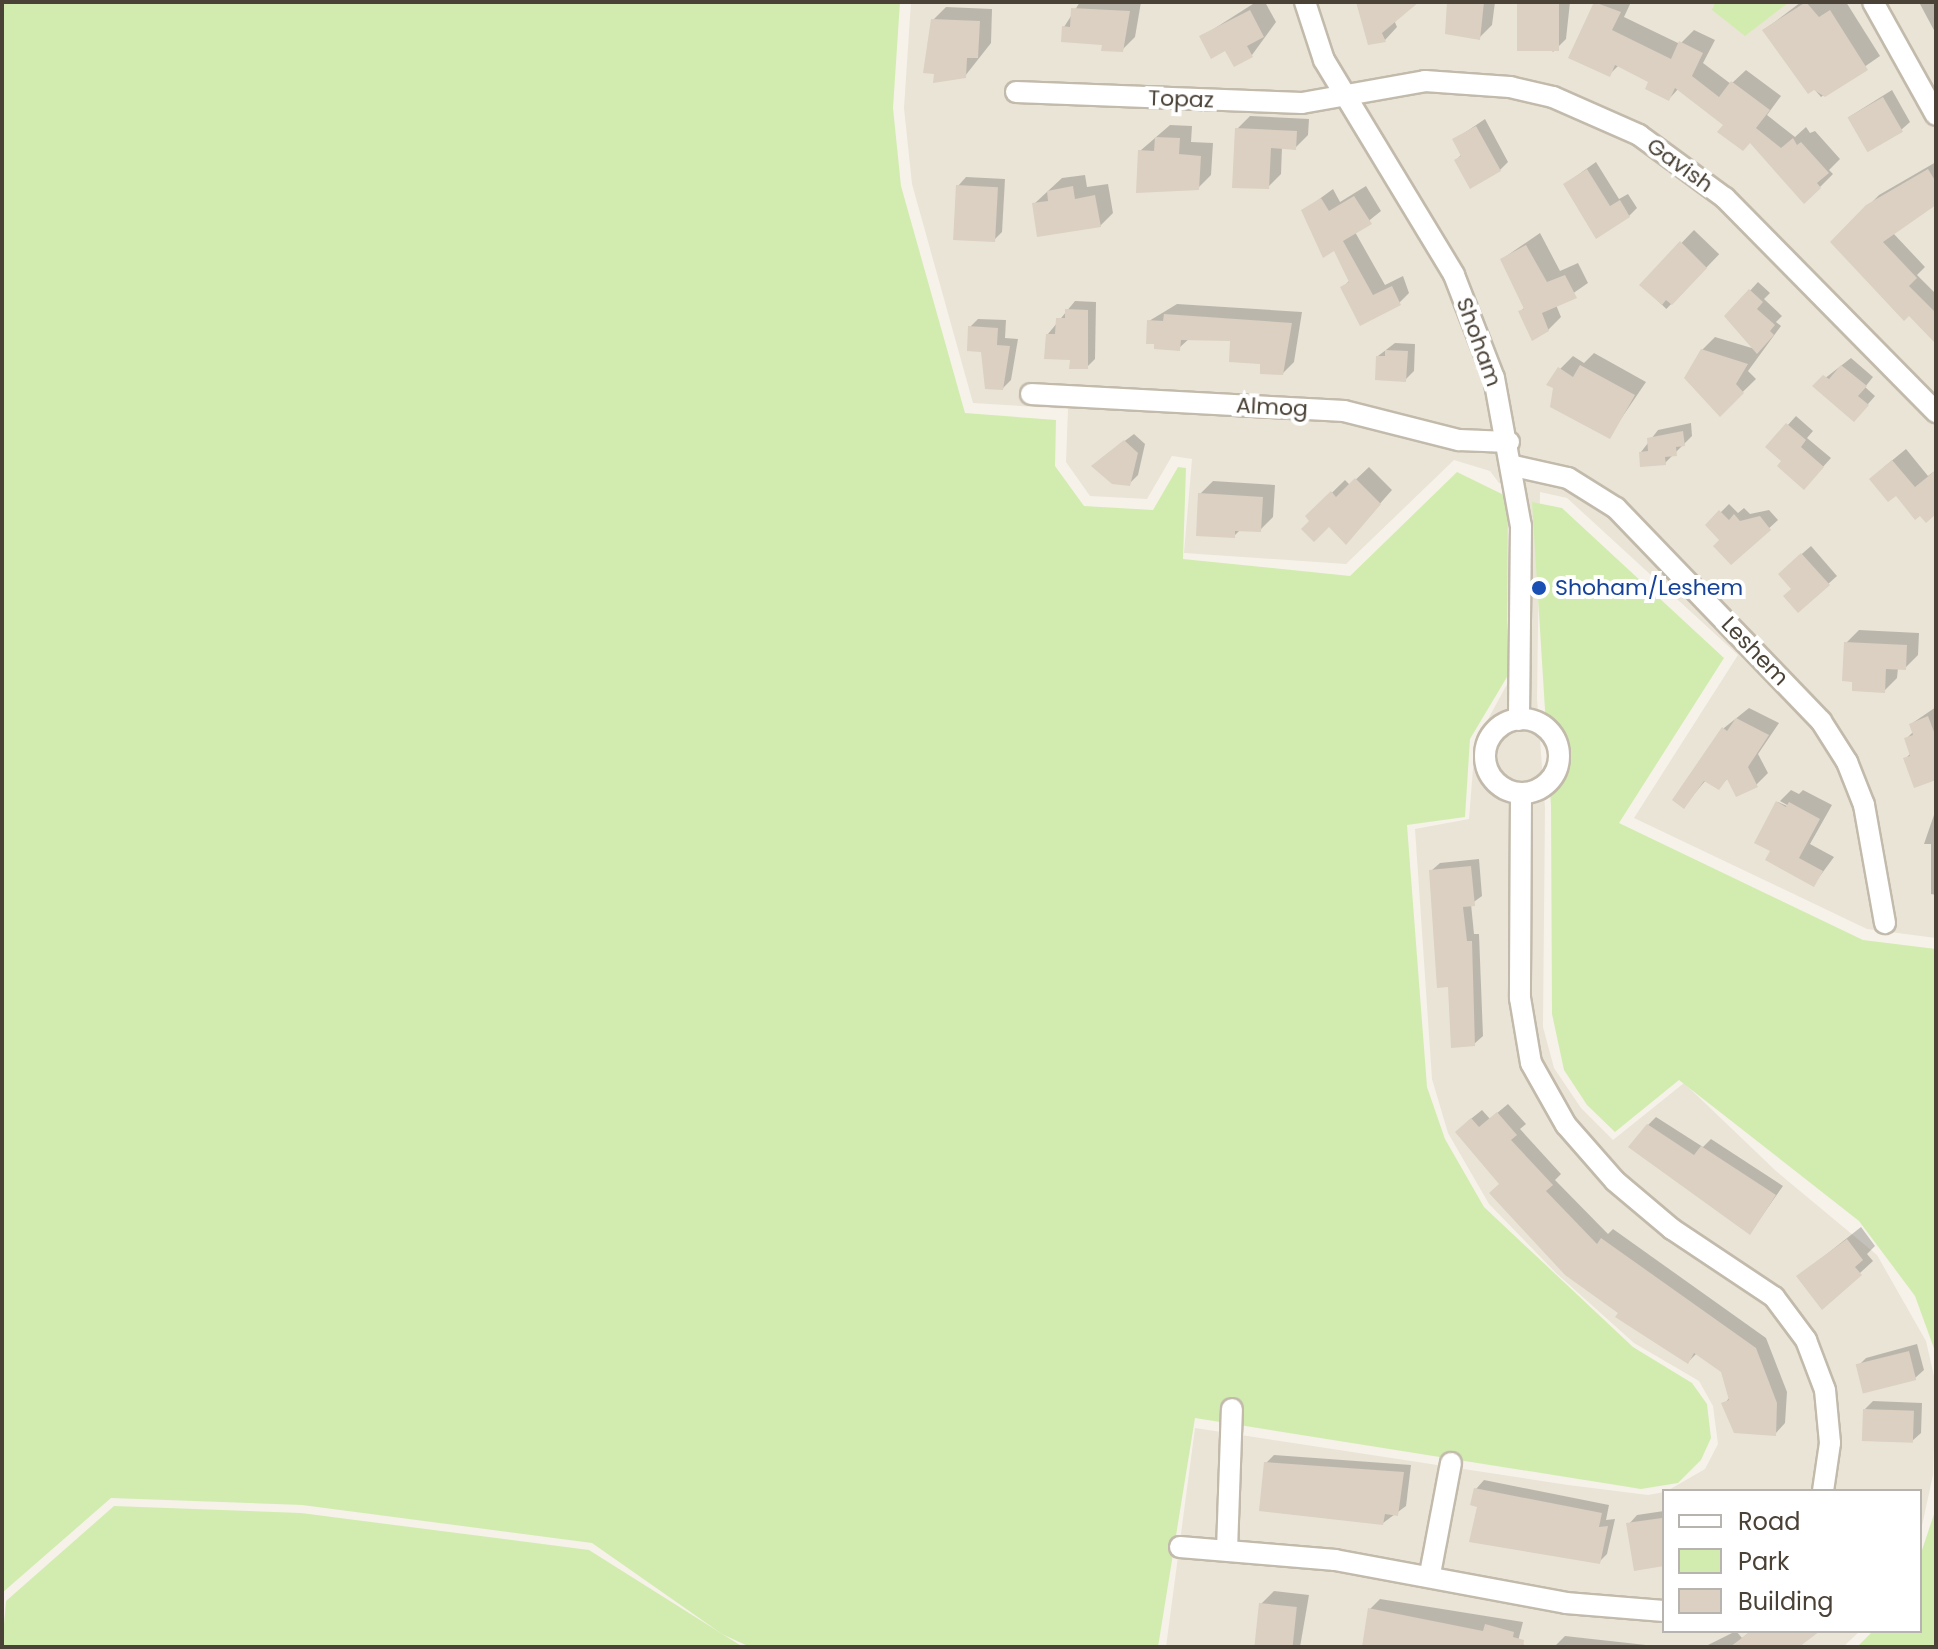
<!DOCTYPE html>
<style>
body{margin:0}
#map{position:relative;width:1938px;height:1649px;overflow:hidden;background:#f6f2ea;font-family:Poppins,sans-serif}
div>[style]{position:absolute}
.residential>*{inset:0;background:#eae4d7}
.green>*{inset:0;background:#d2ecb0}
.shadow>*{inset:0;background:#0003;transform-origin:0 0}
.building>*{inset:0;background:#dbd0c1;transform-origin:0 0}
.roads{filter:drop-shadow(2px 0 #c2baab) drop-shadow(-2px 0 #c2baab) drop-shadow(0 2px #c2baab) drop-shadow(0 -2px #c2baab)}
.minor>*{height:20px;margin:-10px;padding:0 10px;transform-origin:10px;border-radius:10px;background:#fff}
.minor>.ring{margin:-10px;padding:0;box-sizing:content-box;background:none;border:20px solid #fff;border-radius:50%}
.dots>*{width:22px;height:22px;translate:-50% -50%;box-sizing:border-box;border:4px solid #fff;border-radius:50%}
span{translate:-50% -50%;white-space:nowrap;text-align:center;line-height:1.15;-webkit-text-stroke:8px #fff;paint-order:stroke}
.street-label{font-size:22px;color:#4a4237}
.transit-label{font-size:22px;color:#164399}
.left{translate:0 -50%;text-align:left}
.frame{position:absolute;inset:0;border:4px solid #4a4237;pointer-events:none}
.legend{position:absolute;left:1662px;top:1489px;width:260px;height:144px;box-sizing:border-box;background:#fff;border:2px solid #b7b3af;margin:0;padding:10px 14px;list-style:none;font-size:24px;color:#4a4237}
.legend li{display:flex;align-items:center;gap:16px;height:40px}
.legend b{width:40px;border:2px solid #b7b3af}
</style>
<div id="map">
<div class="residential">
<i style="clip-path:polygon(911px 2px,1936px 2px,1936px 938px,1867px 929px,1634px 818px,1738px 655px,1567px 498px,1540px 492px,1537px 699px,1545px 807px,1543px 1027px,1554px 1068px,1581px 1108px,1613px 1140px,1684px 1083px,1776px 1171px,1877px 1255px,1926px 1341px,1936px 1385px,1933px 1475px,1920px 1535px,1920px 1491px,1667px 1491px,1705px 1469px,1718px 1444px,1713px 1406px,1699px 1381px,1634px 1343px,1556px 1273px,1489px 1204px,1448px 1133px,1432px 1079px,1415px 829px,1469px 819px,1475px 743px,1511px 677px,1512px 486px,1499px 483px,1490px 471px,1454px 460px,1346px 564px,1184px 553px,1192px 459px,1172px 456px,1147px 499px,1090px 496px,1066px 462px,1068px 409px,973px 403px,912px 184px,904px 108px)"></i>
<i style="clip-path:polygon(1195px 1428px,1568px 1485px,1648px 1495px,1664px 1492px,1664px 1631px,1860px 1631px,1843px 1647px,1166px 1647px)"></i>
</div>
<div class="green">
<i style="clip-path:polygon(2px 2px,900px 2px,893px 108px,901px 186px,965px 413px,1056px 420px,1055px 466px,1084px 506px,1153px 510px,1178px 467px,1186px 468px,1183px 559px,1350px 576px,1457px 472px,1508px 497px,1507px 677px,1470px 739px,1465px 817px,1407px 825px,1427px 1087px,1445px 1139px,1484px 1207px,1633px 1347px,1692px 1383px,1707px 1404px,1711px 1438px,1701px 1460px,1678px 1483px,1641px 1489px,1195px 1418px,1158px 1647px,750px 1647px,722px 1634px,592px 1543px,302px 1505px,111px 1498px,2px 1593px)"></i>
<i style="clip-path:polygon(1715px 2px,1789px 2px,1745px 36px,1712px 10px)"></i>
<i style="clip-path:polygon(1532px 502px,1562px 508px,1724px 658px,1619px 823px,1863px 940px,1936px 949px,1936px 1354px,1915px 1296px,1859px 1221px,1679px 1080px,1615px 1132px,1587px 1105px,1564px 1070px,1552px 1014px,1551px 806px)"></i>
<i style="clip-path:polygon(114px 1506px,301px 1513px,589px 1550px,743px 1647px,2px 1647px,6px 1601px)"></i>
<i style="clip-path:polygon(1936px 1508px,1936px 1647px,1857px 1647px,1873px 1631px,1920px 1631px,1920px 1556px)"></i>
</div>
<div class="shadow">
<i style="clip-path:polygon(1080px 2px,1141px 2px,1135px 37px,1122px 50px,1064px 27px)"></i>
<i style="clip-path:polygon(1256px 2px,1265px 2px,1276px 22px,1252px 55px,1201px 37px)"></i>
<i style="clip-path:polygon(1358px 2px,1415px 2px,1394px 20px,1397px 27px,1385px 40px)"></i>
<i style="clip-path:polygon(1449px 2px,1495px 2px,1492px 25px,1479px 38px)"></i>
<i style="clip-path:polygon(1519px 2px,1570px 2px,1566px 39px,1553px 52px)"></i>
<i style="clip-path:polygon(1596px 2px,1631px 2px,1624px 17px,1680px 44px,1694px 30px,1715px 40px,1703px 63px,1731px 84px,1746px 70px,1781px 96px,1767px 115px,1795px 137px,1806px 127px,1810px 133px,1815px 131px,1840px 159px,1829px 170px,1833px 174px,1820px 187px,1679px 88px,1669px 99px,1651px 81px,1619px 65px,1609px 75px,1571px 57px)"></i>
<i style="clip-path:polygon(1801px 2px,1846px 2px,1880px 56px,1821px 97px,1764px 30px)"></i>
<i style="clip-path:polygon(1936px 2px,1936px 34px,1920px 4px)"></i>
<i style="clip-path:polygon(946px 7px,992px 9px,991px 43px,965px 76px,933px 20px)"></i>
<i style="clip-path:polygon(1892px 90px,1910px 122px,1901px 130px,1849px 117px)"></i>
<i style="clip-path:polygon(1250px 116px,1309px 119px,1308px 135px,1295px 148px,1282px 147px,1281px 174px,1268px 187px,1237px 129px)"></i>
<i style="clip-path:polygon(1485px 119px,1508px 162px,1500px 170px,1456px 160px,1462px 154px,1454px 140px)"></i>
<i style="clip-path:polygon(1170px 125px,1192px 126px,1191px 142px,1213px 143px,1211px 175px,1198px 188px,1140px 151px)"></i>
<i style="clip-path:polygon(1596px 162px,1619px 199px,1628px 194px,1637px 208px,1629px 216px,1565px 184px)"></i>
<i style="clip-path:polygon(1936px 162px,1936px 204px,1893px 233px,1925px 267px,1917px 275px,1936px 294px,1936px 341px,1833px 242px,1879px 195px)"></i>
<i style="clip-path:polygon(1085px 175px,1087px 187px,1108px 184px,1113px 213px,1100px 226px,1034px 204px,1062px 178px)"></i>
<i style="clip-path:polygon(966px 177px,1005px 179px,1002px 232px,994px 240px,958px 186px)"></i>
<i style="clip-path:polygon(1366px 186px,1381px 211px,1355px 232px,1385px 285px,1403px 276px,1409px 293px,1397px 305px,1343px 287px,1350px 280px,1335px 248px,1303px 211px,1333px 189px,1340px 202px)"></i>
<i style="left:1694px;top:230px;width:35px;height:76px;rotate:44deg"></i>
<i style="clip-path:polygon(1540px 233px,1560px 271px,1578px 263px,1588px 283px,1556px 305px,1561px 317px,1548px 330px,1520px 312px,1525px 307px,1502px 259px)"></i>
<i style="clip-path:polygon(1758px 282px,1770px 293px,1764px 299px,1782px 316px,1776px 322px,1781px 326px,1748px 371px,1756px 379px,1720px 414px,1702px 350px,1715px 337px,1755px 349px,1727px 316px)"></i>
<i style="clip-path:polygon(1075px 301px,1096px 302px,1095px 359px,1087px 367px,1048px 334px)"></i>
<i style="clip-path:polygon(1177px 304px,1302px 312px,1294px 362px,1283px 373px,1232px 339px,1190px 338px,1179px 348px,1149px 321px)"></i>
<i style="clip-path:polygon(978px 319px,1006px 320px,1005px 338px,1018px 339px,1011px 380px,1003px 388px,970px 327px)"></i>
<i style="clip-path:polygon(1395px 343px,1415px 344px,1414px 371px,1405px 380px,1378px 356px)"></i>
<i style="clip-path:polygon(1594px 353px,1646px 382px,1610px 435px,1560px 369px,1573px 356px,1584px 363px)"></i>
<i style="clip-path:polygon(1851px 358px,1873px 377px,1865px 387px,1875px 396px,1862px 411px,1815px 386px)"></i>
<i style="clip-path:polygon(1796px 416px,1813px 431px,1807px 438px,1831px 458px,1812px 479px,1768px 447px)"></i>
<i style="clip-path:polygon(1691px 423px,1692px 436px,1665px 463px,1641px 452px,1658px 430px)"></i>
<i style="clip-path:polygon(1134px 434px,1145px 444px,1138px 475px,1129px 484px,1102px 458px)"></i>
<i style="clip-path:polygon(1906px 449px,1928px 476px,1936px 470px,1936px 512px,1884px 467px)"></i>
<i style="clip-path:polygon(1369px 467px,1392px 490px,1346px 542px,1329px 525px,1308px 516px,1345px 480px,1350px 485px)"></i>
<i style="clip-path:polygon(1213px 481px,1275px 485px,1273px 517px,1260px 530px,1241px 529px,1234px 536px,1200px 494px)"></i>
<i style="clip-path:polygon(1729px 504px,1738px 513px,1744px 508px,1750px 514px,1769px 510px,1778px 520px,1731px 563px,1722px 539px,1708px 525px)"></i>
<i style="clip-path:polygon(1811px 546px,1837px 576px,1799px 610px,1788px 566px)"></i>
<i style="clip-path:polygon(1859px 630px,1919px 633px,1918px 655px,1905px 668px,1898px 668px,1897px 678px,1884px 691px,1846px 643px)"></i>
<i style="clip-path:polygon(1936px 707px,1936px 778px,1905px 759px,1911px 753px,1906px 739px,1914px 731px,1911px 724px)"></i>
<i style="clip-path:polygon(1749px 708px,1779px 723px,1758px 754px,1768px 773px,1756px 785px,1728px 778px,1718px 788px,1706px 780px,1684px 806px,1675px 800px,1724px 728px)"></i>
<i style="clip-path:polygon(1791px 790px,1799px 794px,1803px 790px,1832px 805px,1810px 844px,1834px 857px,1814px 884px,1773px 851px,1778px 802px,1796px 810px,1780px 801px)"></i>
<i style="clip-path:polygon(1936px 809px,1936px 895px,1931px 894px,1931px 844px,1924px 844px)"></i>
<i style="clip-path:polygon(1479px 859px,1482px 896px,1471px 904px,1474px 934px,1479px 934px,1483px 1036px,1474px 1044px,1450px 985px,1431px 871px,1440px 863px)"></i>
<i style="clip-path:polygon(1508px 1104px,1526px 1124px,1520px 1129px,1561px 1174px,1555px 1180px,1608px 1234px,1613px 1229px,1766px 1338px,1787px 1392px,1785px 1423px,1775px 1434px,1724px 1404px,1730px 1397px,1722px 1371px,1697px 1353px,1688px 1362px,1621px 1312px,1501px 1184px,1467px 1122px,1482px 1110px,1490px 1119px)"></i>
<i style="clip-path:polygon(1656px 1117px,1703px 1147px,1711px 1139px,1783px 1186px,1750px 1233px,1648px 1125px)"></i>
<i style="clip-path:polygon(1861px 1227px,1875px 1246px,1867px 1254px,1873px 1261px,1822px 1308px,1799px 1276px)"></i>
<i style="clip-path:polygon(1917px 1344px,1924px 1370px,1915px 1378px,1858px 1366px,1866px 1358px)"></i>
<i style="clip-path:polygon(1873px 1401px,1922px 1403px,1921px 1433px,1912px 1441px,1865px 1409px)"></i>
<i style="clip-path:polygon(1274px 1455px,1411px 1465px,1406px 1506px,1383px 1523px,1266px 1463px)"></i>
<i style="clip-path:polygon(1484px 1480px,1609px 1505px,1606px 1520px,1615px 1519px,1607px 1554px,1599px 1562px,1476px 1489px)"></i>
<i style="clip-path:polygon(1664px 1511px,1664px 1564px,1635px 1568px,1629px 1524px,1637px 1515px)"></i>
<i style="clip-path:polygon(1274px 1591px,1309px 1595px,1300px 1647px,1256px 1647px,1261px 1604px)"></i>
<i style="clip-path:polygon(1380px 1599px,1523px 1622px,1518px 1641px,1527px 1647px,1364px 1647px,1370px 1609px)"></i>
<i style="clip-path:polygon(1736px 1631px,1742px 1638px,1751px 1631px,1815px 1631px,1799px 1647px,1704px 1647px)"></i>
<i style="clip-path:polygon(1565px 1636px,1664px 1647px,1554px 1647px)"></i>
</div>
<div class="building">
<i style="clip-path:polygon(1356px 2px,1419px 2px,1382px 33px,1386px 42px,1368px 45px)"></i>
<i style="clip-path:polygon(1447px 2px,1484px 2px,1480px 40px,1445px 34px)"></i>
<i style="left:1517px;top:2px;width:42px;height:49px"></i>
<i style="clip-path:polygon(1594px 2px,1621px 12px,1612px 30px,1671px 59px,1679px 41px,1703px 53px,1692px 76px,1719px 97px,1731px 81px,1770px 110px,1756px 128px,1781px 148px,1793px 138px,1797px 145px,1801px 142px,1829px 173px,1817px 183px,1821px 188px,1804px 204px,1750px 143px,1743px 151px,1717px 132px,1723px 125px,1675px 88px,1669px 101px,1645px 89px,1648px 82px,1615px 65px,1610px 77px,1568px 58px)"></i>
<i style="clip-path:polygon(1806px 2px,1819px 17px,1830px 10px,1868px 70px,1825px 97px,1814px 90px,1808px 94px,1762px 30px)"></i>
<i style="clip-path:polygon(1071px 8px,1130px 11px,1123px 52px,1101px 51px,1102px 45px,1061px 42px,1062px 26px,1070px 27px)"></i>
<i style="clip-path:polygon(1250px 10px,1264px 37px,1247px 46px,1253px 57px,1234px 67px,1225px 51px,1211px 59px,1199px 36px)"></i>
<i style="clip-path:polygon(931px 19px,980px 21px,978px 58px,967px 58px,966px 78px,933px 83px,934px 74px,923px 73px)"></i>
<i style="left:1883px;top:97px;width:40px;height:41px;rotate:60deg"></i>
<i style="clip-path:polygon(1476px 126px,1501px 171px,1470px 189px,1454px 160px,1461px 156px,1452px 139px)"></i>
<i style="clip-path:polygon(1235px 128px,1297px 131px,1296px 150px,1271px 148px,1269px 189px,1232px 188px)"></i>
<i style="clip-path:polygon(1155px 137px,1180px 138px,1179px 154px,1201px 156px,1199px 190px,1136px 193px,1138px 150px,1154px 151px)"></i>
<i style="clip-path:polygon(1587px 169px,1610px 206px,1620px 200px,1630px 217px,1596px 239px,1563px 184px)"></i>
<i style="clip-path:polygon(1928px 169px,1936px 182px,1936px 205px,1883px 242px,1917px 278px,1909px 286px,1936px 313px,1936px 344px,1909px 316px,1904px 321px,1830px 242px,1866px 205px)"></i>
<i style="left:956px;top:185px;width:42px;height:55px;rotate:3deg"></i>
<i style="clip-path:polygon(1073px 186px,1075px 199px,1095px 195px,1101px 227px,1037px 237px,1032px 203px,1048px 201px,1047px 191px)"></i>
<i style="clip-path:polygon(1354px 196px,1372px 224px,1343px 241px,1373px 295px,1392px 286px,1401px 305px,1360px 326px,1340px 287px,1349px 282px,1334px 251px,1323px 258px,1301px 210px,1321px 198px,1329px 211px)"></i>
<i style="clip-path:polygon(1680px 241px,1707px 268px,1672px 305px,1666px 300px,1662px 305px,1639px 285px)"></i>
<i style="clip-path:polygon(1526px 245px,1547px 282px,1565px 275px,1577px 298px,1542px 313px,1549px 331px,1532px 341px,1518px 311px,1524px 309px,1500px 259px)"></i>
<i style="clip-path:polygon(1749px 289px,1763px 302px,1757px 309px,1775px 325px,1770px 331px,1774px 335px,1757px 354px,1724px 316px)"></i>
<i style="clip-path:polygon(1065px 309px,1088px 310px,1088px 369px,1069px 369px,1070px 360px,1044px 359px,1046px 334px,1055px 334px,1056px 318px,1065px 318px)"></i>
<i style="clip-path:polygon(1164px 314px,1292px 323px,1283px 375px,1260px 374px,1260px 364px,1229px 362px,1230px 341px,1181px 340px,1180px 351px,1154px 349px,1154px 344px,1146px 344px,1147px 320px,1163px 321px)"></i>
<i style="clip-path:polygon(968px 326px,998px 328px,997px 345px,1010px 346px,1003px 390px,985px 389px,981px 352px,967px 351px)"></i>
<i style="clip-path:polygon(1701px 349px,1748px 364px,1736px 384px,1744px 393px,1720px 417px,1684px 378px)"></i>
<i style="clip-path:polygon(1385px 350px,1408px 351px,1406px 382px,1375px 380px,1376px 356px,1385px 356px)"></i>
<i style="clip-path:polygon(1580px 365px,1635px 395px,1610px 439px,1550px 407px,1553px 388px,1546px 385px,1558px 367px,1573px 377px)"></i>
<i style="clip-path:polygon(1841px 365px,1867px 386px,1858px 396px,1869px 405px,1854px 422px,1812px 386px,1823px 375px,1829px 379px)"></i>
<i style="clip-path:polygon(1786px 423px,1806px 440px,1801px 447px,1824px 467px,1804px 490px,1777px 466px,1781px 461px,1765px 447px)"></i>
<i style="clip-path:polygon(1683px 431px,1685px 446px,1676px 447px,1677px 456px,1665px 457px,1666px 465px,1640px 467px,1639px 452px,1648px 451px,1647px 438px)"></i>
<i style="clip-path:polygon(1124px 440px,1138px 453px,1130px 486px,1112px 484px,1091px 466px)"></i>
<i style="clip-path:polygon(1892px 460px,1915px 487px,1936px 470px,1936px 514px,1926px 523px,1920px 516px,1915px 520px,1896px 496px,1888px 502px,1869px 479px)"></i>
<i style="clip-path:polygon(1355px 478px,1381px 504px,1346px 545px,1329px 527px,1314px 542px,1301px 529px,1309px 521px,1305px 516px,1331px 491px,1336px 497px)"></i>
<i style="clip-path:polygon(1198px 493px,1263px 497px,1261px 532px,1235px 531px,1235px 538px,1196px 536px)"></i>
<i style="clip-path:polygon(1719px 510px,1729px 520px,1734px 514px,1740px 521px,1760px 516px,1771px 530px,1731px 565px,1713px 546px,1719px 540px,1705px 525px)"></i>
<i style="clip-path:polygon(1801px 553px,1830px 585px,1798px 613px,1783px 596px,1791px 589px,1778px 574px)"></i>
<i style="clip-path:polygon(1844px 642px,1907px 645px,1906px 670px,1886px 669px,1885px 693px,1852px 691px,1852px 682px,1842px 681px)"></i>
<i style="clip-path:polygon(1928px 716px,1936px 737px,1936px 780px,1914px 788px,1903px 758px,1910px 756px,1904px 738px,1913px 735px,1909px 724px)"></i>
<i style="clip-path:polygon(1736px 718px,1769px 735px,1748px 767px,1758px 787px,1736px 797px,1727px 779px,1719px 790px,1704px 781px,1684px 809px,1672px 800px,1722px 727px,1727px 731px)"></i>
<i style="clip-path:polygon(1776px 801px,1786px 807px,1789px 802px,1820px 819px,1799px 858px,1823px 871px,1814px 887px,1765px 860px,1770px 851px,1754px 843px)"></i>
<i style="clip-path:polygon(1471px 866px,1475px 906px,1463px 907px,1467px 941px,1472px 941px,1475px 1046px,1451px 1048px,1448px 987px,1437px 988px,1429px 870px)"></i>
<i style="clip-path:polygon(1497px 1112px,1517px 1135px,1511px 1140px,1553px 1185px,1546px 1191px,1597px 1244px,1601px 1238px,1756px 1348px,1777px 1403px,1776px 1436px,1734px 1433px,1721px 1403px,1729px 1400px,1721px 1372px,1694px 1353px,1688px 1364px,1615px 1317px,1618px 1313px,1565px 1275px,1489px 1193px,1499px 1184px,1455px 1132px,1471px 1118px,1479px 1127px)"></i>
<i style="clip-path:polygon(1647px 1124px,1694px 1155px,1701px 1146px,1776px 1195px,1750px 1235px,1628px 1147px)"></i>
<i style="clip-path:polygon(1847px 1239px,1863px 1260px,1855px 1267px,1862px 1275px,1822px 1310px,1796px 1276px)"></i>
<i style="left:1909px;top:1351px;width:30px;height:55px;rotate:76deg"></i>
<i style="left:1863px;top:1409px;width:51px;height:32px;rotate:2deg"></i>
<i style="clip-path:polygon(1264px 1462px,1404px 1472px,1398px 1516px,1385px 1514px,1383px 1525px,1259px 1511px)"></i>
<i style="clip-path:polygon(1474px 1488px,1602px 1513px,1599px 1527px,1608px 1526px,1600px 1564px,1469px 1542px,1477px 1507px,1470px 1505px)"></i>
<i style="clip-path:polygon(1662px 1518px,1664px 1566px,1634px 1571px,1626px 1523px)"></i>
<i style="left:1259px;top:1603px;width:38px;height:44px;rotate:6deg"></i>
<i style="clip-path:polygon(1368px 1608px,1483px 1631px,1485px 1624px,1514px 1632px,1513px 1637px,1524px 1640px,1523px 1647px,1362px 1647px)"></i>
<i style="clip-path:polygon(1751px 1631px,1820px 1631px,1799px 1647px,1730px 1647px)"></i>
</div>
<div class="roads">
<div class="minor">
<i style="left:1305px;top:2px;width:61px;rotate:71.9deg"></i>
<i style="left:1324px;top:60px;width:251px;rotate:58.8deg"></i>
<i style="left:1454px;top:275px;width:110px;rotate:68.8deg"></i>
<i style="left:1494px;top:378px;width:150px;rotate:79.7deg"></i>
<i style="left:1521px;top:526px;width:194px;rotate:90.6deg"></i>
<i style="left:1873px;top:2px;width:129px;rotate:60.9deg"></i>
<i style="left:1016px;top:92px;width:286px;rotate:2.2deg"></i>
<i style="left:1302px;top:103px;width:125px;rotate:-10.1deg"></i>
<i style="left:1425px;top:81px;width:85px;rotate:4deg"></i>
<i style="left:1510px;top:87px;width:44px;rotate:13.1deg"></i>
<i style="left:1553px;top:97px;width:94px;rotate:23.8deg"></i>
<i style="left:1639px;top:135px;width:107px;rotate:36.2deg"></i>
<i style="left:1725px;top:198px;width:301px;rotate:45.4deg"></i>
<i style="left:1031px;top:394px;width:313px;rotate:3.1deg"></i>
<i style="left:1344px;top:411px;width:119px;rotate:14.2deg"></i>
<i style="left:1459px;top:440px;width:50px;rotate:2.3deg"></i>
<i style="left:1514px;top:466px;width:55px;rotate:12.5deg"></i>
<i style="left:1568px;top:478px;width:57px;rotate:32deg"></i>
<i style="left:1616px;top:508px;width:296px;rotate:46.1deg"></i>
<i style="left:1821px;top:721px;width:49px;rotate:57.6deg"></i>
<i style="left:1847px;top:762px;width:46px;rotate:68.4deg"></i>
<i style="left:1864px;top:805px;width:120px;rotate:79.9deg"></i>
<i class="ring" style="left:1485px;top:719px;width:54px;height:54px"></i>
<i style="left:1521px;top:793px;width:205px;rotate:90.3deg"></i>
<i style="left:1520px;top:998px;width:66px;rotate:80.4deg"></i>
<i style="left:1531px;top:1063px;width:71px;rotate:60.6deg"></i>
<i style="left:1566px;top:1125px;width:74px;rotate:48.8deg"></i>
<i style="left:1615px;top:1181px;width:75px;rotate:40.1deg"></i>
<i style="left:1672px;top:1229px;width:123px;rotate:33.7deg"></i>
<i style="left:1774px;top:1297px;width:54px;rotate:53.3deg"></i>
<i style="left:1806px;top:1340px;width:53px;rotate:69.2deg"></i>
<i style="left:1825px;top:1390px;width:53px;rotate:84.6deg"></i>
<i style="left:1830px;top:1443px;width:49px;rotate:98.3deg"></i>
<i style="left:1180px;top:1547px;width:156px;rotate:4.8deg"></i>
<i style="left:1335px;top:1560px;width:235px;rotate:10.5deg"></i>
<i style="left:1566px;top:1603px;width:98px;rotate:4.7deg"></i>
<i style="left:1227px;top:1550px;width:141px;rotate:-88deg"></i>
<i style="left:1430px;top:1574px;width:113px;rotate:-79.3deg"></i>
</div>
</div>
<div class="dots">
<i style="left:1539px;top:588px;background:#1a4fb4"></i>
</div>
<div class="street-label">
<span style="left:1181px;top:99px;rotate:2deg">Topaz</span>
<span style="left:1680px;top:165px;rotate:36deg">Gavish</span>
<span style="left:1479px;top:342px;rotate:70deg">Shoham</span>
<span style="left:1272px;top:407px;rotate:3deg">Almog</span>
<span style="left:1755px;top:651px;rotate:46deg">Leshem</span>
</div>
<div class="transit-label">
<span class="left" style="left:1555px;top:588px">Shoham/Leshem</span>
</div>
<div class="frame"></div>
<ul class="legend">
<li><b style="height:10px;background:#fff"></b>Road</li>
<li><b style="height:22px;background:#d2ecb0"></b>Park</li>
<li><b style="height:22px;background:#dbd0c1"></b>Building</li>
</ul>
</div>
